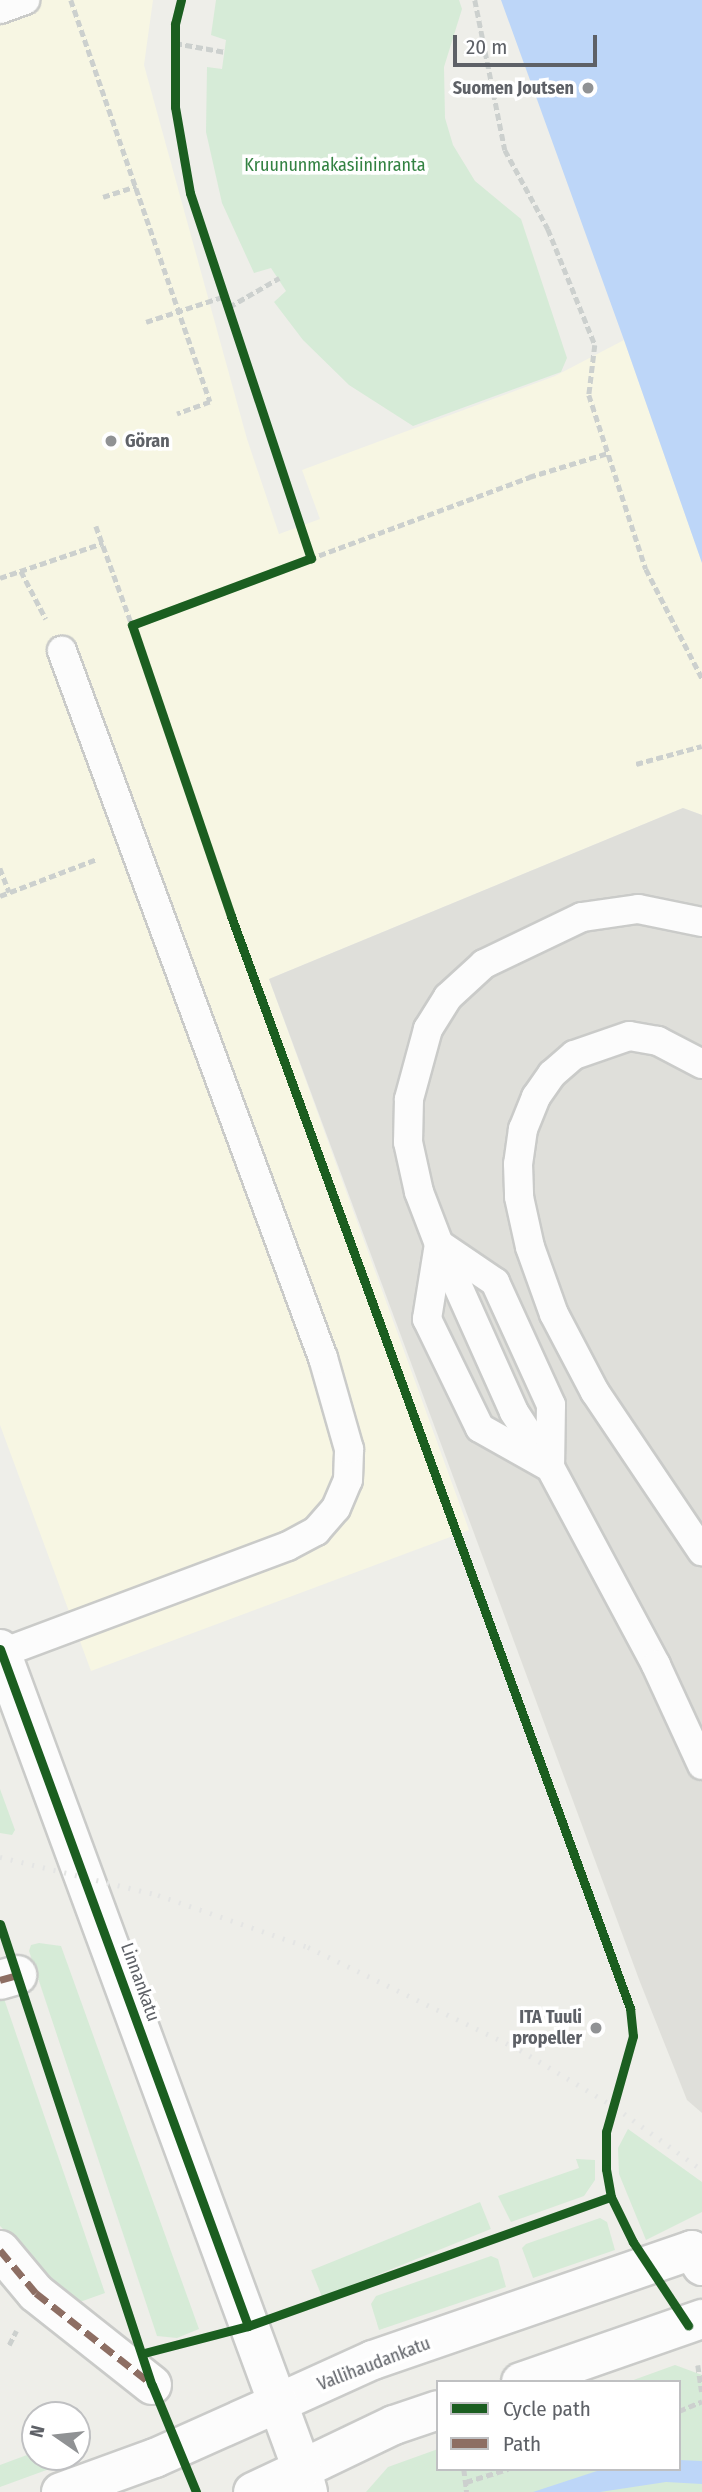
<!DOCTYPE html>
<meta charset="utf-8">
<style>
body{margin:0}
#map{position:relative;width:702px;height:2492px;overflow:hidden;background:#eeeee9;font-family:"Fira Sans Condensed",sans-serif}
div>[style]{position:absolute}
.commercial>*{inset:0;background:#f7f6e3}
.industrial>*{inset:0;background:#dfdfda}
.green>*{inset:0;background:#d6ebd7;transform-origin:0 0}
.water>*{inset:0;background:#bdd6f8}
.path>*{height:4.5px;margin-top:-2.25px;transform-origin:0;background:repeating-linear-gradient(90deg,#ccd0ce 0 7px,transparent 0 10.5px)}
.roads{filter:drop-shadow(2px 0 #cacbc9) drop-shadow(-2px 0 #cacbc9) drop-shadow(0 2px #cacbc9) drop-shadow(0 -2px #cacbc9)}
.service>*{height:28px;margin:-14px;padding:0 14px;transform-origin:14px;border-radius:14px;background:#fcfcfc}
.pedestrian>*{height:38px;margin:-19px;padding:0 19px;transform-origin:19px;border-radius:19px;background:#fcfcfc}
.minor>*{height:38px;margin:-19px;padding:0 19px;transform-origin:19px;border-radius:19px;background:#fcfcfc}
.tertiary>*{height:38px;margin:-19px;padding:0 19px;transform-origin:19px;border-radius:19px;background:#fcfcfc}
.rail>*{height:5px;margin-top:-2.5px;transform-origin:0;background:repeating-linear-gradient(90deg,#e4e5e4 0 2px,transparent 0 11px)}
.quiet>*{height:7px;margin-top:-3.5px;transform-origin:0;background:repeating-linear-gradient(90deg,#8d6e63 0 14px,transparent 0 21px)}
.cycleway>*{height:9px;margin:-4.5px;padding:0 4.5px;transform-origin:4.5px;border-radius:4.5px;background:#1b5e20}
.dots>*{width:19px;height:19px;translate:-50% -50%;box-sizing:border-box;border:4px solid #fff;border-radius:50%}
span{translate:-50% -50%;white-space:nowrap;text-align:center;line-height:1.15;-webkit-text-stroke:7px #fff;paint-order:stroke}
.poi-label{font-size:18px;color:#5e6167;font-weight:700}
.right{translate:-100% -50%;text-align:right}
.left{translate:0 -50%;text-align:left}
.park-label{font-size:18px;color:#338242}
.street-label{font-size:18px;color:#5e6167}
.legend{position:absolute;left:436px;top:2380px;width:245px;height:91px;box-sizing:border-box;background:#fff;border:2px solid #bfc0c2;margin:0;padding:9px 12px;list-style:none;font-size:21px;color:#5e6167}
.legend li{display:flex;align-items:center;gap:14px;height:35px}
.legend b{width:35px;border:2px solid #bfc0c2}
.north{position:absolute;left:21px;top:2401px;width:70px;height:70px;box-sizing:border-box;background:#fff;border:2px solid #bfc0c2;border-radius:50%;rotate:284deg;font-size:19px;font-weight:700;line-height:28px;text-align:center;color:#5e6167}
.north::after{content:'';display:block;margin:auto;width:24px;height:32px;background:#909294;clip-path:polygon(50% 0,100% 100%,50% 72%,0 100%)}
.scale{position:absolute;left:453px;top:35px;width:144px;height:32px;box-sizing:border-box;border:4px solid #5e6167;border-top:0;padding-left:9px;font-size:21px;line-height:24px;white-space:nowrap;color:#5e6167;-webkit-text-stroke:5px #fff;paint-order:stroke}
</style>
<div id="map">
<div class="commercial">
<i style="clip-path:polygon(0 0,153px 0,144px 65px,247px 439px,279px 534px,320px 519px,302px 470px,555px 376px,624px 340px,702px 563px,702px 815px,683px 808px,269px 979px,469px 1530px,91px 1671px,0 1425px)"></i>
</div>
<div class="industrial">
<i style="clip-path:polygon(683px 808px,702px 815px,702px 2113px,687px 2100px,640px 1982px,269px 979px)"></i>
</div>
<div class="green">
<i style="clip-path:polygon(216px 0,459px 0,462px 9px,444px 67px,445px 118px,453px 145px,475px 181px,521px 219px,567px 358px,561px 372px,413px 426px,349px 385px,303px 340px,274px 302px,286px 291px,271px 268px,254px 273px,222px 203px,206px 132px,207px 67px,222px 69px,226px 40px,211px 35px)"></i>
<i style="clip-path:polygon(0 1789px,15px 1830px,12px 1835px,0 1833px)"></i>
<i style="clip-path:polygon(39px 1943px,61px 1946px,199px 2329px,177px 2338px,157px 2336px,29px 1951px,31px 1945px)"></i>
<i style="clip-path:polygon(0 1987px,105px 2293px,77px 2303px,0 2226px)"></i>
<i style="clip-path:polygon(628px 2129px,702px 2182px,702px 2212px,646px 2240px,619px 2174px,618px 2148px)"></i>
<i style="clip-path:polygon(576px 2159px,595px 2160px,595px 2180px,584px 2196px,511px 2222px,498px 2196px,579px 2168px)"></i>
<i style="left:480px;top:2202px;width:29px;height:182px;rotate:68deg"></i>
<i style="clip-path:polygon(600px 2218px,607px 2222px,615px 2250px,533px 2278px,522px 2248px,526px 2244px)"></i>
<i style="clip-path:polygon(491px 2256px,498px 2259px,506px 2287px,379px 2330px,371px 2304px,376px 2296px)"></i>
<i style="clip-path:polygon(675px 2365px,702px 2375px,702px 2492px,366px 2492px,388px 2467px,438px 2449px,438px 2469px,679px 2469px,679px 2382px,628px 2382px)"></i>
<i style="clip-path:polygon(35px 2452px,35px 2457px,61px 2457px,63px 2464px,0 2487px,0 2465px)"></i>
</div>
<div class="water">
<i style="clip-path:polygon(501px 0,702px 0,702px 563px,624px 340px)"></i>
<i style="clip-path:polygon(679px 2460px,702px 2461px,702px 2484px,666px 2482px,600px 2492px,533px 2492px,603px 2469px,679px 2469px)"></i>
</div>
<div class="path">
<i style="left:71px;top:0;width:425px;rotate:70.9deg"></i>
<i style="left:210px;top:402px;width:35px;rotate:160deg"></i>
<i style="left:475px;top:0;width:153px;rotate:78.7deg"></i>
<i style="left:505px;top:150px;width:90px;rotate:61.4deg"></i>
<i style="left:548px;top:229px;width:125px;rotate:67.9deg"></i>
<i style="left:595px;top:345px;width:50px;rotate:96.8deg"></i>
<i style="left:589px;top:395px;width:183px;rotate:71.9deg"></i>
<i style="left:646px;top:569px;width:123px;rotate:62.8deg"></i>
<i style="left:175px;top:43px;width:51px;rotate:10.2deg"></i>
<i style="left:103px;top:197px;width:35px;rotate:-18deg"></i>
<i style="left:229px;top:307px;width:58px;rotate:-30.1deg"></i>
<i style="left:146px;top:322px;width:83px;rotate:-18.2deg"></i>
<i style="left:96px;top:526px;width:105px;rotate:70deg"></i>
<i style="left:132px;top:625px;width:424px;rotate:-20.4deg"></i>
<i style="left:529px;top:477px;width:83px;rotate:-16.9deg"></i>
<i style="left:21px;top:571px;width:54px;rotate:62.5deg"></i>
<i style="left:0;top:578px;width:109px;rotate:-18.8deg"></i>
<i style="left:636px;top:764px;width:68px;rotate:-15.3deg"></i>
<i style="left:0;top:868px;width:26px;rotate:69deg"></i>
<i style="left:0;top:896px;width:104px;rotate:-20.9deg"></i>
<i style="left:9px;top:2345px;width:16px;rotate:-63deg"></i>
<i style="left:698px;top:2365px;width:27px;rotate:82deg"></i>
<i style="left:679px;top:2411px;width:25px;rotate:-23deg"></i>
<i style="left:464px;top:2469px;width:23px;rotate:83deg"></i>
<i style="left:466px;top:2482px;width:44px;rotate:-17.2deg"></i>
</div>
<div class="roads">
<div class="service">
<i style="left:0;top:9px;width:27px;rotate:-20deg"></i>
<i style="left:702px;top:922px;width:65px;rotate:-168.5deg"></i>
<i style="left:638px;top:909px;width:57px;rotate:171.9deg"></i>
<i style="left:582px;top:917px;width:109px;rotate:154.4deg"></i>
<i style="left:484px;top:964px;width:49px;rotate:137.5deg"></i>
<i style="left:448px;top:997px;width:38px;rotate:122deg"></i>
<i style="left:428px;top:1029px;width:73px;rotate:105.2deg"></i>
<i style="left:409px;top:1099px;width:43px;rotate:91.3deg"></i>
<i style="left:408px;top:1142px;width:51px;rotate:77.6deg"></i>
<i style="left:419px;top:1192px;width:56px;rotate:69deg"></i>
<i style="left:439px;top:1244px;width:184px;rotate:65.9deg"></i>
<i style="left:514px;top:1412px;width:66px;rotate:56.8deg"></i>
<i style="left:550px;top:1467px;width:225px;rotate:61.8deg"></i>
<i style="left:656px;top:1665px;width:110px;rotate:65.3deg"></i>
<i style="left:702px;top:1064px;width:50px;rotate:-152.4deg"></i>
<i style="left:658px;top:1041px;width:29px;rotate:-170deg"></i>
<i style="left:629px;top:1036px;width:58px;rotate:160.9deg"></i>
<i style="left:574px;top:1055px;width:29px;rotate:139deg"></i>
<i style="left:552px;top:1074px;width:28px;rotate:125deg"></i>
<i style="left:536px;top:1097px;width:35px;rotate:112deg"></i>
<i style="left:523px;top:1129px;width:35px;rotate:98deg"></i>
<i style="left:518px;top:1164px;width:33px;rotate:88deg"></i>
<i style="left:519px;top:1197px;width:51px;rotate:77.6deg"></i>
<i style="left:530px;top:1247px;width:71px;rotate:70.3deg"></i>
<i style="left:554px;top:1314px;width:88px;rotate:62.3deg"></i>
<i style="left:595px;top:1392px;width:192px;rotate:56.1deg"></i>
<i style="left:439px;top:1244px;width:76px;rotate:99.1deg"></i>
<i style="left:427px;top:1319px;width:121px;rotate:64.1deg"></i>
<i style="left:480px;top:1428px;width:76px;rotate:29.3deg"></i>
<i style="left:439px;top:1244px;width:68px;rotate:34.2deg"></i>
<i style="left:495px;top:1282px;width:135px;rotate:65.5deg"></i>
<i style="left:551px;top:1405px;width:62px;rotate:90.9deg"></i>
<i style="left:2px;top:1653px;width:305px;rotate:-20.5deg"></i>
<i style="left:288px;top:1546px;width:32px;rotate:-28deg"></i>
<i style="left:316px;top:1531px;width:30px;rotate:-49deg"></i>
<i style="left:336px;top:1508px;width:30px;rotate:-67deg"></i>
<i style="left:348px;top:1480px;width:31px;rotate:-88deg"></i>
<i style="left:349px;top:1449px;width:95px;rotate:-105.9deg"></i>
<i style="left:323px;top:1358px;width:754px;rotate:-110.26deg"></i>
</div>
<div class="pedestrian">
<i style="left:0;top:1980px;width:18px;rotate:-16deg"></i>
<i style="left:0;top:2250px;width:56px;rotate:50.1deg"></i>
<i style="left:36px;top:2293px;width:148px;rotate:38.4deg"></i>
</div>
<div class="minor">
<i style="left:521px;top:2382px;width:192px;rotate:-19.2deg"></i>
<i style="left:278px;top:2403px;width:104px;rotate:-24.4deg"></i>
<i style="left:373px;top:2360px;width:337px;rotate:-19deg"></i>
<i style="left:692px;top:2250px;width:19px;rotate:58deg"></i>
<i style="left:308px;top:2492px;width:24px;rotate:-105deg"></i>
<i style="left:302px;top:2469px;width:102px;rotate:-25.6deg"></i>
<i style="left:394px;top:2425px;width:46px;rotate:-18.8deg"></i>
</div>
<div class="tertiary">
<i style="left:0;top:1649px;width:874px;rotate:69.78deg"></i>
<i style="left:302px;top:2469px;width:54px;rotate:154.9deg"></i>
<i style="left:61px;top:2492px;width:100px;rotate:-19.9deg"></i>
<i style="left:155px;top:2458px;width:135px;rotate:-24.1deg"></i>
</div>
</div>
<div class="rail">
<i style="left:0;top:1857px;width:163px;rotate:13.5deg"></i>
<i style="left:158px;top:1895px;width:159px;rotate:19.1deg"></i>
<i style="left:308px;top:1947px;width:236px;rotate:25.9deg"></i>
<i style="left:520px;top:2050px;width:111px;rotate:31deg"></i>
<i style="left:615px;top:2107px;width:107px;rotate:35.9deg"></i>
</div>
<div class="quiet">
<i style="left:0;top:1980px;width:18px;rotate:-16deg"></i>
<i style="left:0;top:2250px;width:56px;rotate:50.1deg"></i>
<i style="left:36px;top:2293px;width:144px;rotate:38.2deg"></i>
</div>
<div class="cycleway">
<i style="left:181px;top:0;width:25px;rotate:104deg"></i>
<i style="left:175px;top:24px;width:83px;rotate:90deg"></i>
<i style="left:175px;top:107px;width:87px;rotate:80.1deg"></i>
<i style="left:190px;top:193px;width:385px;rotate:71.7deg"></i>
<i style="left:311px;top:558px;width:191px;rotate:159.5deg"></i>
<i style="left:132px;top:625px;width:307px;rotate:71.2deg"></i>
<i style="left:231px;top:916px;width:1163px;rotate:69.93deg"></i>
<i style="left:630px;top:2008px;width:28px;rotate:84deg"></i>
<i style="left:633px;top:2036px;width:100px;rotate:105.7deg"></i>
<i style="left:606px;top:2132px;width:37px;rotate:90deg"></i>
<i style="left:606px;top:2169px;width:28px;rotate:80deg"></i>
<i style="left:611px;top:2197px;width:50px;rotate:63.9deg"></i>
<i style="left:633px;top:2242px;width:100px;rotate:56.5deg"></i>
<i style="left:0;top:1649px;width:721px;rotate:69.88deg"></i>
<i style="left:0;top:1924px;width:485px;rotate:71.8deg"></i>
<i style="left:152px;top:2385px;width:116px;rotate:67.6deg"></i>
<i style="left:144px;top:2353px;width:107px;rotate:-14.6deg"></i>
<i style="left:248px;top:2326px;width:385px;rotate:-19.6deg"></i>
</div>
<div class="dots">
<i style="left:588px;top:88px;background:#909294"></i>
<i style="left:111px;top:441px;background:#909294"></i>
<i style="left:596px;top:2028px;background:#909294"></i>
</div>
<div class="poi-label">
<span class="right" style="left:574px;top:88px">Suomen Joutsen</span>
<span class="left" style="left:125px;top:441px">Göran</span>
<span class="right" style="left:582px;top:2028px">ITA Tuuli<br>propeller</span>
</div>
<div class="park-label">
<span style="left:335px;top:165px">Kruununmakasiininranta</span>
</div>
<div class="street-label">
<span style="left:140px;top:1982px;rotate:70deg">Linnankatu</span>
<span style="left:374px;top:2364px;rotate:-21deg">Vallihaudankatu</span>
</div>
<ul class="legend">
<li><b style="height:9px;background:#1b5e20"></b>Cycle path</li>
<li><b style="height:9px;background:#8d6e63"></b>Path</li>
</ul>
<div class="north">N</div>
<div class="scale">20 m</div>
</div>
